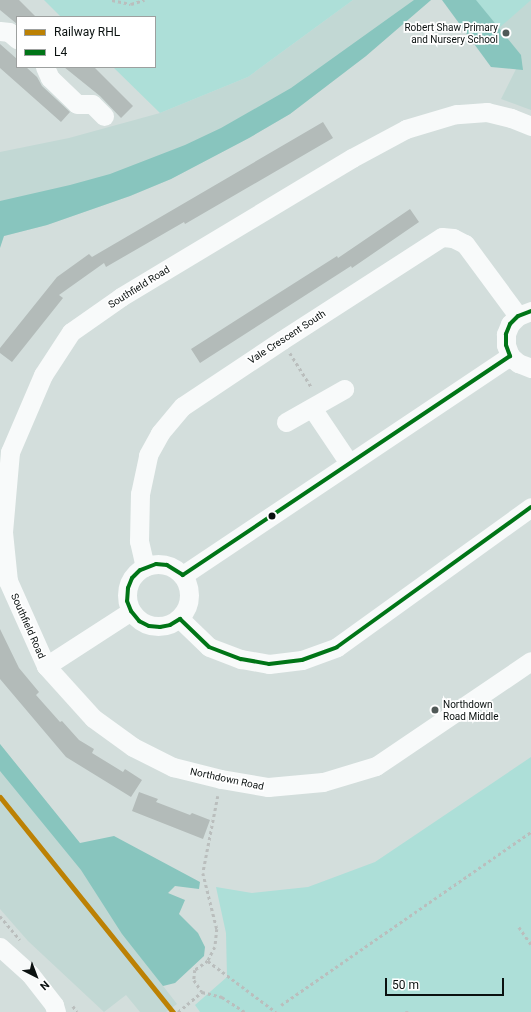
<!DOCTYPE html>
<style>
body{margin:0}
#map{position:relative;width:531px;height:1012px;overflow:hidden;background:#d3dedc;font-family:Roboto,sans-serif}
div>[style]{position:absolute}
.built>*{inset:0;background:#c2d8d4}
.green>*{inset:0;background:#addfd8}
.forest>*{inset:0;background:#88c5be}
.building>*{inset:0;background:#b3bbb9}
.path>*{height:2.5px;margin-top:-1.25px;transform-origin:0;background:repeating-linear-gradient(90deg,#babebd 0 3px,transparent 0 6px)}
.minor>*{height:19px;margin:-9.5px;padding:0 9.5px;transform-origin:9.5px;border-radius:9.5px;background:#f8fafa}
.minor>.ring{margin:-9.5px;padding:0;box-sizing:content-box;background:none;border:19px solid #f8fafa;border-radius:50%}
.bus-1>*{height:4px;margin:-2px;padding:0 2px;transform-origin:2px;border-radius:2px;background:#007517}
.rail-1>*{height:5px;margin:-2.5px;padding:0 2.5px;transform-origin:2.5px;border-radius:2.5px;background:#bc8104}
.dots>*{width:11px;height:11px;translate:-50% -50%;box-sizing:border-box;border:2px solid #fff;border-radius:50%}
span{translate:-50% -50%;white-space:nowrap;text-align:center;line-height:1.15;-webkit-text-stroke:3.5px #fff;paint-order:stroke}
.poi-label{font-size:10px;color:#0a1110}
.right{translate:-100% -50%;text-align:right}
.left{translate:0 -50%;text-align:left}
.street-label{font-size:10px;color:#0a1110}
.legend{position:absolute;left:16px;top:16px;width:140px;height:52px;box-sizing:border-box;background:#fff;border:1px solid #9da09f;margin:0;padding:5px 7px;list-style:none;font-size:12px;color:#0a1110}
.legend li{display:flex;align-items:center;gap:8px;height:20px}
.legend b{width:20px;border:1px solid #9da09f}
.north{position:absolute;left:16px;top:956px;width:40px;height:40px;-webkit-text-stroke:3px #fff;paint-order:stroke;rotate:138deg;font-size:11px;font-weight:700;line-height:16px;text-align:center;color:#0a1110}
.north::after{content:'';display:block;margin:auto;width:14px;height:18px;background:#0a1110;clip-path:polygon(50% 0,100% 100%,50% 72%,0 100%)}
.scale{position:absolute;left:385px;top:978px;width:119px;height:18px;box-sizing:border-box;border:2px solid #0a1110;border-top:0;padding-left:5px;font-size:12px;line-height:14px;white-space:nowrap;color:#0a1110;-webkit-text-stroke:3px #fff;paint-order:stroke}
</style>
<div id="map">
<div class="built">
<i style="clip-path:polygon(353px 0,431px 0,366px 56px,290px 114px,249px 138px,171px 179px,130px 196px,47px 225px,0 237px,0 152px,69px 138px,160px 113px,248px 77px)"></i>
<i style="clip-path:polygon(445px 0,531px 0,531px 110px,501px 99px,517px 67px)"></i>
<i style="clip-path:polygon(0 744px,134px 911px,123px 934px,177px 1004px,166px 1012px,140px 1012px,126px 995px,104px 1012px,28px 941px,0 909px)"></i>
</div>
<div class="green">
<i style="clip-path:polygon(44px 0,353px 0,248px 77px,160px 113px,113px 67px,155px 67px,155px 17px,61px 17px)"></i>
<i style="clip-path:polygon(475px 0,531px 0,499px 28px)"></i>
<i style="clip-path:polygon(531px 757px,531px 1012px,200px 1012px,195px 1005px,227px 977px,226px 933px,216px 887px,252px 893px,308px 887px,375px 862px)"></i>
</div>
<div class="forest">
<i style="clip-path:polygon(414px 0,431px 0,366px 56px,290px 114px,249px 138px,171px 179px,130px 196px,47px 225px,4px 236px,0 248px,0 201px,70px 185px,110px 174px,185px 145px,221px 128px,291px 88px)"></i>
<i style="clip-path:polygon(442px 0,476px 0,521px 55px,523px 70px,491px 67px)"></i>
<i style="clip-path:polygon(0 744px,80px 843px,114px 836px,200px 882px,199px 889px,175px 886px,168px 893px,185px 900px,179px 914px,198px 933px,205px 947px,204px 956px,175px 983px,163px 986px,122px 934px,81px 870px,0 771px)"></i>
</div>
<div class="building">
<i style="clip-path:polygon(0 0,19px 0,36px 17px,17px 17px,17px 24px,0 10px)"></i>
<i style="clip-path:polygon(0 44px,17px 59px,17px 67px,26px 67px,37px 77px,42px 86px,70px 112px,61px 122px,0 68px)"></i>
<i style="clip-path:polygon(64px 67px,94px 67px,133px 106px,121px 118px,100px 96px)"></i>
<i style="clip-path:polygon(323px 122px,333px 138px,185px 224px,184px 222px,106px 267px,104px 263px,59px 295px,63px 298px,12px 362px,0 353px,0 348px,57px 277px,89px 254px,92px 257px)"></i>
<i style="clip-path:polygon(410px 209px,419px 222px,352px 268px,351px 266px,200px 363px,191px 349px,337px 256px,338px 258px)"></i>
<i style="clip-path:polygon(0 629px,19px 668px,39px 692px,36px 695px,60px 722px,62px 721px,79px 740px,94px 749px,92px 753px,123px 772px,125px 769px,142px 780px,131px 797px,66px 757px,0 679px)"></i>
<i style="clip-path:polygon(139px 792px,158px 799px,156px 802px,190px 815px,192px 813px,210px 820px,203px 839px,132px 811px)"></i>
</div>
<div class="path">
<i style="left:112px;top:0;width:19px;rotate:12deg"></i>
<i style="left:131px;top:4px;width:14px;rotate:-17deg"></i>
<i style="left:290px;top:353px;width:41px;rotate:57.8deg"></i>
<i style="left:218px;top:796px;width:78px;rotate:101deg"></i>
<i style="left:203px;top:873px;width:58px;rotate:76deg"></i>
<i style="left:217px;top:929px;width:18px;rotate:96deg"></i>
<i style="left:215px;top:947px;width:16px;rotate:117deg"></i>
<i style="left:208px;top:961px;width:16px;rotate:145deg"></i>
<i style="left:195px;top:970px;width:10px;rotate:96deg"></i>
<i style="left:194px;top:980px;width:14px;rotate:56deg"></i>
<i style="left:202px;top:992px;width:21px;rotate:14deg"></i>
<i style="left:222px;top:997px;width:27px;rotate:33deg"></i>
<i style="left:0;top:916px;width:31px;rotate:50deg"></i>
<i style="left:519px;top:927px;width:21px;rotate:55deg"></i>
<i style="left:208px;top:961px;width:85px;rotate:36.9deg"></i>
<i style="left:281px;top:1005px;width:304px;rotate:-34.7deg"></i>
<i style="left:73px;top:1006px;width:7px;rotate:56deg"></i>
<i style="left:407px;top:1011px;width:1px;rotate:90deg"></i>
<i style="left:178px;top:1012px;width:31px;rotate:-40deg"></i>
</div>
<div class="minor">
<i style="left:0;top:31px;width:9px;rotate:6deg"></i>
<i style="left:9px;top:32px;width:11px;rotate:41deg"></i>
<i style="left:45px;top:67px;width:12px;rotate:66deg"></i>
<i style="left:50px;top:78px;width:37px;rotate:44deg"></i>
<i style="left:77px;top:104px;width:15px"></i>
<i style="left:92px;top:104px;width:17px;rotate:45deg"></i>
<i style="left:531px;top:126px;width:22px;rotate:-158deg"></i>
<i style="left:511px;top:118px;width:25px;rotate:-166deg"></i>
<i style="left:487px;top:112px;width:31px;rotate:176deg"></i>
<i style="left:456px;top:114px;width:52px;rotate:163.3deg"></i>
<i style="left:406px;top:129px;width:61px;rotate:151.8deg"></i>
<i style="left:352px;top:158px;width:270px;rotate:149deg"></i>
<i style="left:121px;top:297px;width:61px;rotate:145deg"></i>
<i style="left:71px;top:332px;width:51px;rotate:123.1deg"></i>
<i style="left:43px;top:375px;width:84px;rotate:113.2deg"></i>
<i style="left:10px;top:452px;width:80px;rotate:95deg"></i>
<i style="left:3px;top:532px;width:49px;rotate:84.2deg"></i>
<i style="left:8px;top:581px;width:93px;rotate:65.9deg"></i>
<i style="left:46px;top:666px;width:70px;rotate:47.9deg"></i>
<i style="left:93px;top:718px;width:49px;rotate:35.9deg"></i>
<i style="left:133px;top:747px;width:45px;rotate:26.6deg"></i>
<i style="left:173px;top:767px;width:49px;rotate:14deg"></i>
<i style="left:221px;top:779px;width:48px;rotate:9.7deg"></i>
<i style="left:268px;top:787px;width:55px;rotate:-5.2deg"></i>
<i style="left:323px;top:782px;width:55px;rotate:-16.8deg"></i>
<i style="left:376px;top:766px;width:187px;rotate:-34.1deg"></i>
<i style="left:531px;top:311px;width:14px;rotate:159deg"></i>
<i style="left:518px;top:316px;width:11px;rotate:135deg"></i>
<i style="left:510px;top:324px;width:11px;rotate:112deg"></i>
<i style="left:506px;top:334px;width:11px;rotate:90deg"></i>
<i style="left:506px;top:345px;width:12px;rotate:70deg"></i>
<i style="left:510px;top:356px;width:11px;rotate:41deg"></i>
<i style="left:518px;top:363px;width:14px;rotate:21deg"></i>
<i style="left:312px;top:408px;width:66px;rotate:56.1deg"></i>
<i style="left:286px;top:422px;width:67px;rotate:-29.6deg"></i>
<i class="ring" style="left:127px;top:564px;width:43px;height:43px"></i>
<i style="left:145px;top:567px;width:27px;rotate:-103deg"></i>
<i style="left:139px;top:541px;width:47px;rotate:-88.8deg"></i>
<i style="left:140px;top:494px;width:40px;rotate:-78deg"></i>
<i style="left:148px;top:455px;width:25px;rotate:-61deg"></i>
<i style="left:160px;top:433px;width:35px;rotate:-50deg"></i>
<i style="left:183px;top:406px;width:119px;rotate:-33.7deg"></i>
<i style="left:282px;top:340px;width:190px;rotate:-32.8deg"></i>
<i style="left:442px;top:237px;width:11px;rotate:5deg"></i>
<i style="left:453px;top:238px;width:13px;rotate:27deg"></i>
<i style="left:465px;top:244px;width:89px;rotate:53.6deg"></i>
<i style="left:183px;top:575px;width:394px;rotate:-33.8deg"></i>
<i style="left:180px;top:619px;width:40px;rotate:44deg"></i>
<i style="left:209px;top:647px;width:34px;rotate:21deg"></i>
<i style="left:241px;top:659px;width:28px;rotate:10deg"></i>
<i style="left:269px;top:664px;width:33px;rotate:-7deg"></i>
<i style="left:302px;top:660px;width:37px;rotate:-20deg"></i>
<i style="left:337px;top:647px;width:239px;rotate:-35.8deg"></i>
<i style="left:46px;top:666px;width:101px;rotate:-32.9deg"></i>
<i style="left:0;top:947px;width:40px;rotate:42deg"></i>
<i style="left:30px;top:974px;width:39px;rotate:52deg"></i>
<i style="left:54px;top:1005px;width:7px;rotate:74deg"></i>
</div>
<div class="bus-1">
<i style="left:531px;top:311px;width:14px;rotate:159deg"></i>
<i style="left:518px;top:316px;width:11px;rotate:135deg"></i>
<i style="left:510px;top:324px;width:11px;rotate:112deg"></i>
<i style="left:506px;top:334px;width:11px;rotate:90deg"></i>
<i style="left:506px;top:345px;width:12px;rotate:70deg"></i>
<i style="left:510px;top:356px;width:394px;rotate:146.2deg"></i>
<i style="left:183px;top:575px;width:19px;rotate:-148deg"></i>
<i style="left:167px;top:565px;width:11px;rotate:-175deg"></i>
<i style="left:156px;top:564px;width:17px;rotate:159deg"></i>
<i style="left:140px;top:570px;width:11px;rotate:135deg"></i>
<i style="left:132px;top:578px;width:11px;rotate:112deg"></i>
<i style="left:128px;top:588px;width:13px;rotate:94deg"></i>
<i style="left:127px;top:601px;width:11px;rotate:68deg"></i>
<i style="left:131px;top:611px;width:13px;rotate:51deg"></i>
<i style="left:139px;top:621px;width:11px;rotate:27deg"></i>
<i style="left:149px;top:626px;width:11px;rotate:5deg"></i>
<i style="left:160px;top:627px;width:10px;rotate:-11deg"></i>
<i style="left:170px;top:625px;width:12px;rotate:-31deg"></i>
<i style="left:180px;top:619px;width:40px;rotate:44deg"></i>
<i style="left:209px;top:647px;width:34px;rotate:21deg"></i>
<i style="left:241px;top:659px;width:28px;rotate:10deg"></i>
<i style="left:269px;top:664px;width:33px;rotate:-7deg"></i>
<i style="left:302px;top:660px;width:37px;rotate:-20deg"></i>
<i style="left:337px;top:647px;width:239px;rotate:-35.8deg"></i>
</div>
<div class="rail-1">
<i style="left:0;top:797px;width:276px;rotate:51.2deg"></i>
</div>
<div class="dots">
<i style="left:506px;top:33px;background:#505957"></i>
<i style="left:272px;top:516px;background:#0a1110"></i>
<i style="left:435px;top:710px;background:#505957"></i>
</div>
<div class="poi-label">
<span class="right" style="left:498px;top:33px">Robert Shaw Primary<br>and Nursery School</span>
<span class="left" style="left:443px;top:710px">Northdown<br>Road Middle</span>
</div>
<div class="street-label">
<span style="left:139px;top:287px;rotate:-32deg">Southfield Road</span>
<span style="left:287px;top:337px;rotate:-33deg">Vale Crescent South</span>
<span style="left:28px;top:626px;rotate:66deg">Southfield Road</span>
<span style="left:227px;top:779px;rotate:12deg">Northdown Road</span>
</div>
<ul class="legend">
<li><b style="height:5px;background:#bc8104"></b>Railway RHL</li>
<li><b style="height:5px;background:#007517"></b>L4</li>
</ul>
<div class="north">N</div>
<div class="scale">50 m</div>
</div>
